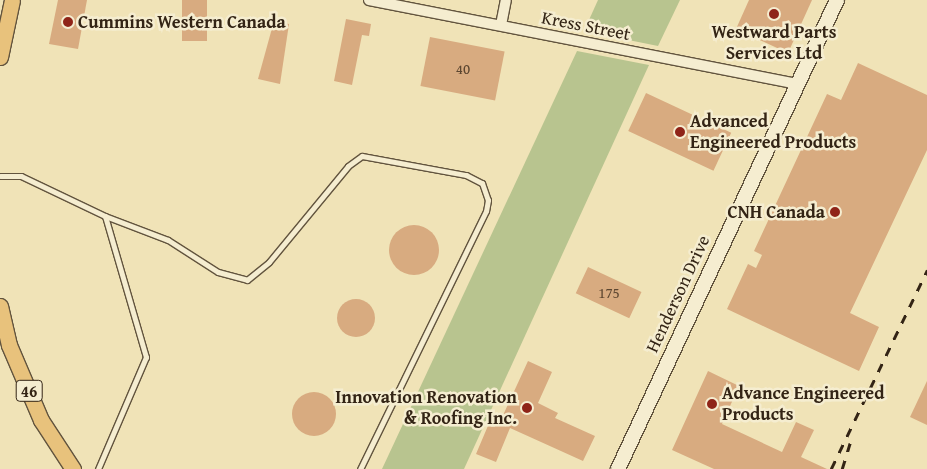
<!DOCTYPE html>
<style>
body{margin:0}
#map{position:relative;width:927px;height:469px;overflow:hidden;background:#f0e3b7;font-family:"Gentium Book Plus",serif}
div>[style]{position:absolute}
.green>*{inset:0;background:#b8c48f}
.building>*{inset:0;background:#d8ab80;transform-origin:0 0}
.round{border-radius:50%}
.roads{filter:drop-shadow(1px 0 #62543e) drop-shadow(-1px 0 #62543e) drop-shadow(0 1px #62543e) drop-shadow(0 -1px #62543e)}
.lane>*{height:5px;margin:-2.5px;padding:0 2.5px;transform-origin:2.5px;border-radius:2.5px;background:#f5edd0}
.street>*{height:10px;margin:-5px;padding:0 5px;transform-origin:5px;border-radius:5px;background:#f5edd0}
.secondary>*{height:14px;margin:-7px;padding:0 7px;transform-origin:7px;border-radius:7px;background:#f5edd0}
.primary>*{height:15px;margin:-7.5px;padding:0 7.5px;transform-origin:7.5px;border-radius:7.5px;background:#e8c27c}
.rail>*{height:2.5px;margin-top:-1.25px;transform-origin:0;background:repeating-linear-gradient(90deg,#332415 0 9px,transparent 0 18px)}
.dots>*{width:14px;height:14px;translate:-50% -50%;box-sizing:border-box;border:2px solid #f5edd0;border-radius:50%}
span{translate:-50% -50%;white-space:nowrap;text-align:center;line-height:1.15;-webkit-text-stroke:5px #f5edd0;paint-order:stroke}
.number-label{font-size:15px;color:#5c4630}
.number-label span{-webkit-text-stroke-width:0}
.shield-label span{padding:1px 4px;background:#f5edd0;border:1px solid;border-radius:4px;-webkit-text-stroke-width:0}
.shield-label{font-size:16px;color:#332415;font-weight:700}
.poi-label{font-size:18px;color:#332415;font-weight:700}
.left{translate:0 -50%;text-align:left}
.right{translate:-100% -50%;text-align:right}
.street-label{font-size:18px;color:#332415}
</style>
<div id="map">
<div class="green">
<i style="clip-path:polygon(598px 0,680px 0,658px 46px,584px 31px)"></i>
<i style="clip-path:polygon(577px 51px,649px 65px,464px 469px,382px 469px)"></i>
</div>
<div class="building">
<i style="clip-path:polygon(58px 0,87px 0,78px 49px,49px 44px)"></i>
<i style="left:182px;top:0;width:25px;height:41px"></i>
<i style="clip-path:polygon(749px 0,812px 0,788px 53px,736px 29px)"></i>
<i style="clip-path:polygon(346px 19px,371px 24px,369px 36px,362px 35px,352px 85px,334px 81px)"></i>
<i style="clip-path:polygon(274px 21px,289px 24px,280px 84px,258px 79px)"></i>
<i style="left:430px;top:37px;width:76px;height:50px;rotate:11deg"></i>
<i style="clip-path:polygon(858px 63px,927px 95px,927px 150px,850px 313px,879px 327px,859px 371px,727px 309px,748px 264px,756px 268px,762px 255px,754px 251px,827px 94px,841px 100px)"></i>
<i style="left:646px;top:93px;width:94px;height:42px;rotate:25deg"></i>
<i class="round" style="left:389px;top:225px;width:50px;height:50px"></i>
<i style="left:588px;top:267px;width:59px;height:29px;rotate:25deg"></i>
<i class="round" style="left:337px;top:299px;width:38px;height:38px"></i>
<i style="clip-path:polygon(528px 361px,552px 372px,538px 403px,558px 413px,555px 418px,595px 436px,583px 461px,510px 428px,496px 462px,476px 454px,490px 421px,499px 424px)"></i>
<i style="clip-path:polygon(708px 371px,739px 386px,722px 424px,782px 452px,796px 422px,814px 430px,801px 457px,827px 469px,714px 469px,672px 450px)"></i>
<i style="clip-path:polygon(927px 381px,927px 425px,910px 417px)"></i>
<i class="round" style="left:292px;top:392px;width:44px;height:44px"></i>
</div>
<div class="roads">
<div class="lane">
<i style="left:0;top:176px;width:21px"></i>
<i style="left:21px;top:176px;width:93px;rotate:25.5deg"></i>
<i style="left:105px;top:216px;width:147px;rotate:73.8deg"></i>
<i style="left:146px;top:357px;width:122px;rotate:113.2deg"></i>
<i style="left:105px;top:216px;width:67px;rotate:20.9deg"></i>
<i style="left:168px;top:240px;width:59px;rotate:32.6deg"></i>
<i style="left:218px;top:272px;width:30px;rotate:15deg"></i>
<i style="left:247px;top:280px;width:28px;rotate:-39deg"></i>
<i style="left:269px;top:262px;width:124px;rotate:-50.5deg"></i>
<i style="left:348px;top:166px;width:17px;rotate:-36deg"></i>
<i style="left:362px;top:156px;width:106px;rotate:10.4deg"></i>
<i style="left:466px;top:175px;width:18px;rotate:27deg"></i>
<i style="left:482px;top:183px;width:18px;rotate:71deg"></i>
<i style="left:488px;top:200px;width:11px;rotate:100deg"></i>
<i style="left:486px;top:211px;width:287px;rotate:116deg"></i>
</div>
<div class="street">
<i style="left:369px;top:0;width:436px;rotate:11.1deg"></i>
<i style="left:501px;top:25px;width:25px;rotate:-79deg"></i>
</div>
<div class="secondary">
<i style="left:618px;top:469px;width:518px;rotate:-64.97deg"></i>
</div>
<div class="primary">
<i style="left:0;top:57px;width:58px;rotate:-78.1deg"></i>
<i style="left:0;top:306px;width:40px;rotate:77deg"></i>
<i style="left:9px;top:345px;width:82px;rotate:66.9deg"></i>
<i style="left:41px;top:420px;width:59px;rotate:56.9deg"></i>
</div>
</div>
<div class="rail">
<i style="left:831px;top:469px;width:221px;rotate:-64.2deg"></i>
<i style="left:842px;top:469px;width:27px;rotate:-73deg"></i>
</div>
<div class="dots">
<i style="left:774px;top:14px;background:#8f2418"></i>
<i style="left:68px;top:22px;background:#8f2418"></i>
<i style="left:680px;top:132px;background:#8f2418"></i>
<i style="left:835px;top:212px;background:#8f2418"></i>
<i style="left:712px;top:404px;background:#8f2418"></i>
<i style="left:527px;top:408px;background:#8f2418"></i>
</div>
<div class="number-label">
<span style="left:463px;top:69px">40</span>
<span style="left:609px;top:293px">175</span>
</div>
<div class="shield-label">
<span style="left:29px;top:391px">46</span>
</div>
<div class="poi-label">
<span class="left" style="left:78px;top:22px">Cummins Western Canada</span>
<span style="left:774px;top:43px">Westward Parts<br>Services Ltd</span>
<span class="left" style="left:690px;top:132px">Advanced<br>Engineered Products</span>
<span class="right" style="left:825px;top:212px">CNH Canada</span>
<span class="left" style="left:722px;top:404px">Advance Engineered<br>Products</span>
<span class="right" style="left:517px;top:408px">Innovation Renovation<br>&amp; Roofing Inc.</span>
</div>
<div class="street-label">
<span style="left:586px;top:26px;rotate:11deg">Kress Street</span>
<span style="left:678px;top:294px;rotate:-65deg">Henderson Drive</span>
</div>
</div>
